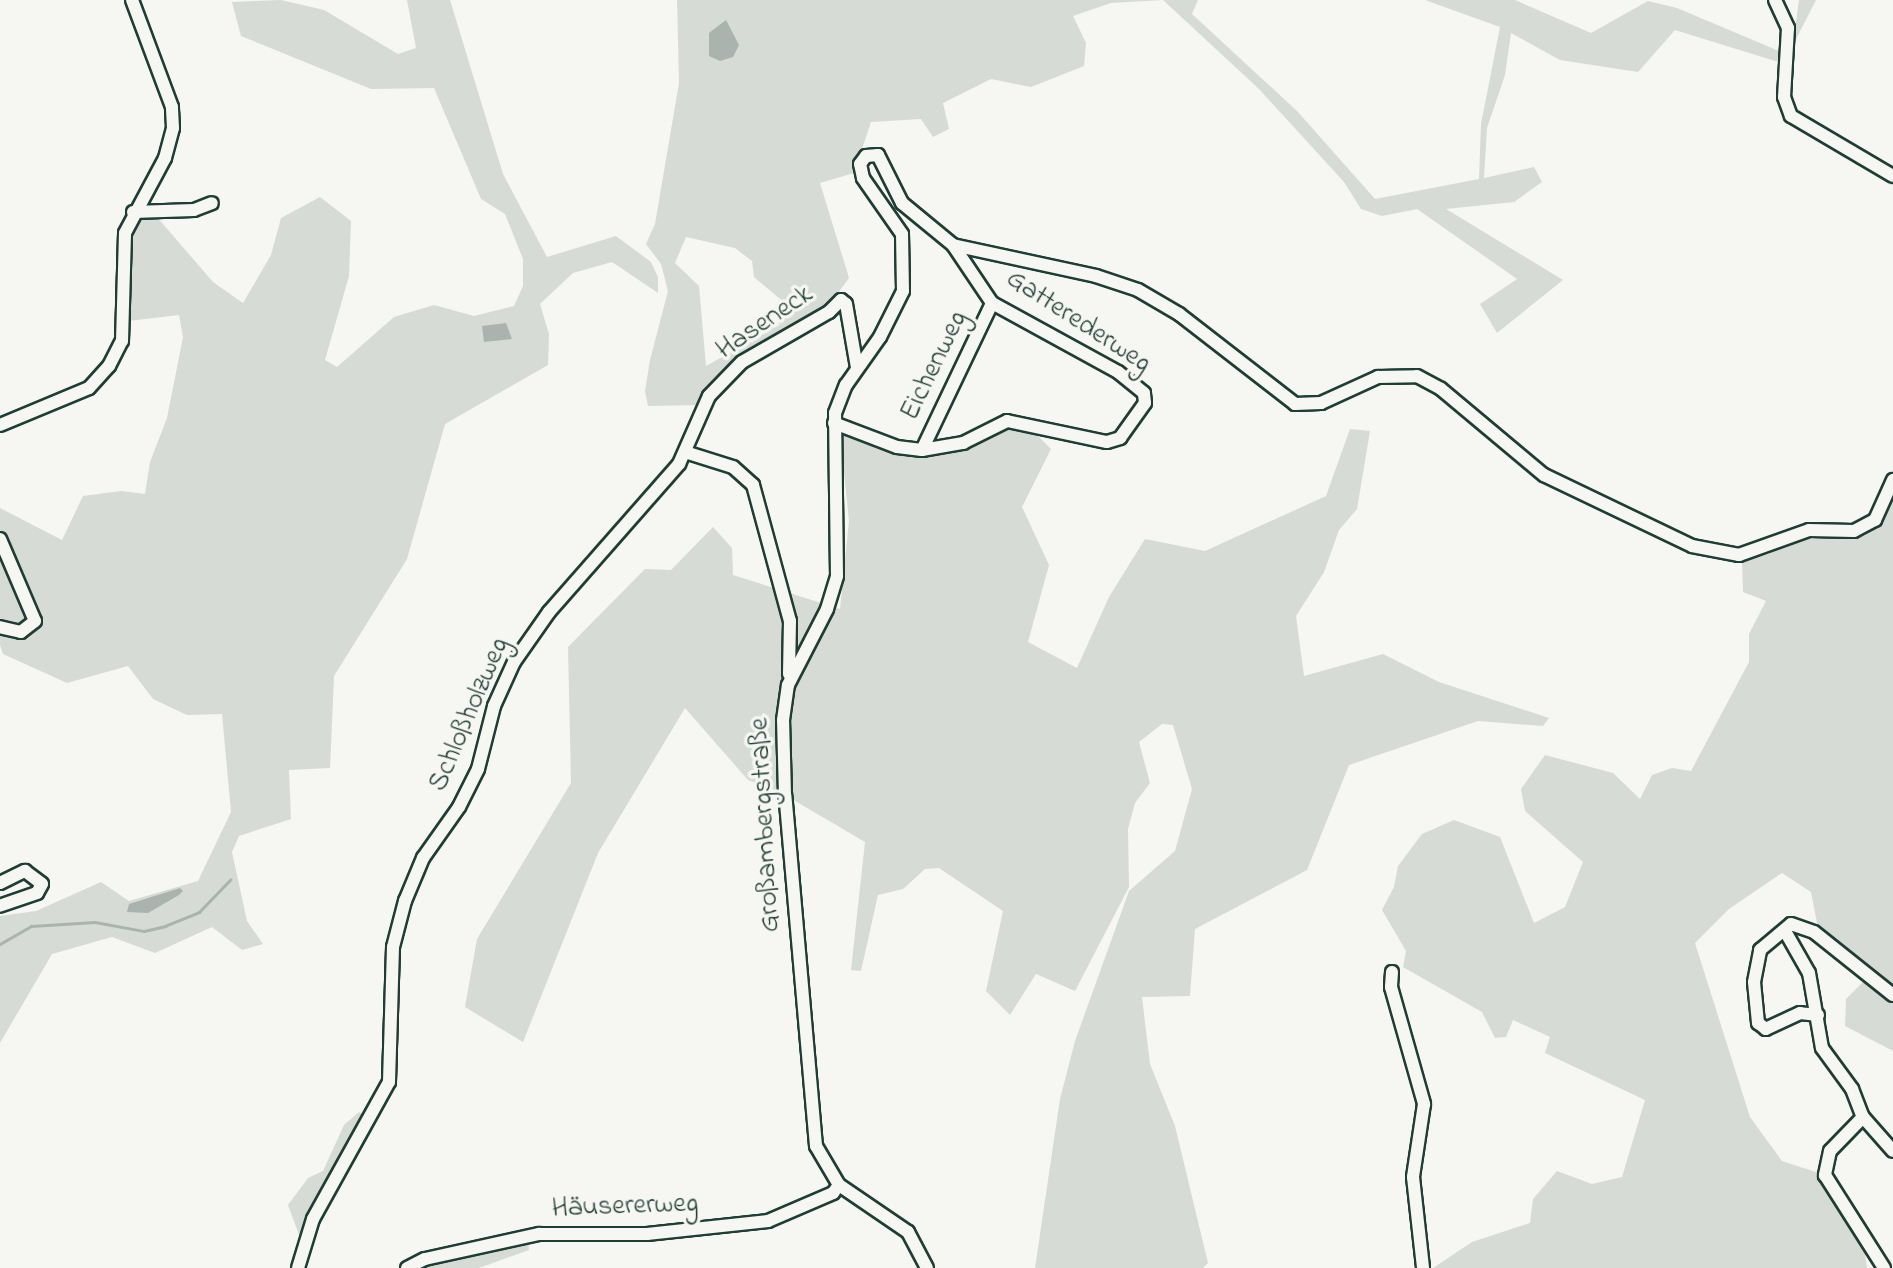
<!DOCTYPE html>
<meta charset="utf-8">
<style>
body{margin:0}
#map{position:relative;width:1893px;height:1268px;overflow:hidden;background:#f6f6f2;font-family:"Indie Flower",sans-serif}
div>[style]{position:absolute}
.green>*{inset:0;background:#d6dbd6}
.water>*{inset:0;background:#aab3ae}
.stream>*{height:2.5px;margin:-1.25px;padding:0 1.25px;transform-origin:1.25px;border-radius:1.25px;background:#aab3ae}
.roads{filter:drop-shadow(2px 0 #1f3d34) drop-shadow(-2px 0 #1f3d34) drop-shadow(0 2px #1f3d34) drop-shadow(0 -2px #1f3d34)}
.minor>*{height:12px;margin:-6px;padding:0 6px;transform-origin:6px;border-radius:6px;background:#f6f6f2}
span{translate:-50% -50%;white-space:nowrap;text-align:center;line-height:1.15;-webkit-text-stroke:7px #f6f6f2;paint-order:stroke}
.street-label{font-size:28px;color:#1f3d34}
</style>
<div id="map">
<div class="green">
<i style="clip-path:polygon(281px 0,324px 10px,398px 54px,416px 48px,407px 0,450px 0,503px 174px,547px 257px,616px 236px,651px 262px,658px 277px,658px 293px,612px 262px,573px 273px,540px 304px,549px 334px,548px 365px,445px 424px,407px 559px,334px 676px,330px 768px,289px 770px,291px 819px,239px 836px,232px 852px,247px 921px,263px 944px,242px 950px,212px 927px,155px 953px,112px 937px,52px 954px,0 1043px,0 916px,36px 911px,101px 882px,129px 901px,198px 881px,231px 812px,222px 714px,187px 715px,153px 699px,128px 666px,67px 683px,3px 654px,0 645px,0 508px,62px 540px,83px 496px,121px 491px,145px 494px,150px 462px,167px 418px,183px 337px,179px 315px,128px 321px,126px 249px,135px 217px,156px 216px,213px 282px,243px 303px,271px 255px,281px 218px,320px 197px,351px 221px,349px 276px,325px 360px,337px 367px,394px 317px,434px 305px,474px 316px,514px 306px,523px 286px,523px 259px,505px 214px,481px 199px,434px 88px,371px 89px,241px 36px,232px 2px)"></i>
<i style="clip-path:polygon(evenodd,677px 0,1198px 0,1192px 14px,1297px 111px,1375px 199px,1479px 179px,1481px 124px,1500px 27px,1425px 0,1515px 0,1591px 33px,1648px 1px,1677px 8px,1781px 52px,1782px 63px,1675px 30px,1638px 72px,1560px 60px,1511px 33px,1505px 75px,1487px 128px,1484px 178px,1534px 167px,1542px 182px,1514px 202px,1446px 209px,1563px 280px,1497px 333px,1480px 304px,1517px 279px,1417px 209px,1382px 216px,1361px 209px,1344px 182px,1259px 89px,1163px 0,1111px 3px,1073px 16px,1086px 43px,1084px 66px,1031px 87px,991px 79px,943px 103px,949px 129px,933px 137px,921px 119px,871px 122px,854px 173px,820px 183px,849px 278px,827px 308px,733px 362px,701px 405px,648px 406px,645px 391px,650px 360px,668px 291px,661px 264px,646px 244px,655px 224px,679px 83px,677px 0,686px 237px,735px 248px,752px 261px,754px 277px,792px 309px,767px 332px,706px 366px,699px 286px,675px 263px,686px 237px)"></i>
<i style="clip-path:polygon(1799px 0,1816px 0,1793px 45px)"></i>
<i style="clip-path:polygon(1009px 425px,1031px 429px,1051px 449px,1022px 507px,1049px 565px,1028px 642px,1077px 668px,1109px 597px,1145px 539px,1205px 551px,1326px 496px,1350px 429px,1370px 431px,1357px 509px,1339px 530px,1324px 572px,1296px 616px,1304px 676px,1383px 654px,1439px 682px,1549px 718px,1543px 726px,1478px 721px,1349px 765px,1307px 870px,1195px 929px,1190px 996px,1142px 997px,1150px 1064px,1175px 1126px,1208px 1263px,1203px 1268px,1035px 1268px,1060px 1099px,1075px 1041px,1129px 891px,1175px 851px,1192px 789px,1173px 725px,1162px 724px,1139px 742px,1150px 783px,1135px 803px,1128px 829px,1129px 887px,1075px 991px,1036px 974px,1010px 1015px,986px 991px,1003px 911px,939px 868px,925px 869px,903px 889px,878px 895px,861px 971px,851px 970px,865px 842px,785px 795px,748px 780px,685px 708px,598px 853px,523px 1042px,465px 1007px,477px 939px,571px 783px,568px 647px,645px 569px,671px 570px,713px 527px,732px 548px,733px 575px,840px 609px,849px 521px,840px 434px,904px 454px,938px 453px)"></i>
<i style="clip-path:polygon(1893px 497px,1893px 1051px,1845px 1026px,1846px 999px,1865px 980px,1818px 928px,1811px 892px,1782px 873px,1729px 909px,1695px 943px,1750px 1117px,1782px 1161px,1825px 1175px,1861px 1227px,1867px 1268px,1433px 1268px,1472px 1242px,1530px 1223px,1533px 1199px,1557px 1171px,1592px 1184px,1622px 1177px,1645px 1100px,1545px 1053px,1550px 1037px,1513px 1020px,1506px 1037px,1495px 1038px,1482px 1012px,1403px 967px,1406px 951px,1382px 910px,1394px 887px,1398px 866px,1422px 834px,1454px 820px,1500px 837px,1534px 923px,1565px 907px,1583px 862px,1525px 811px,1521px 789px,1545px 755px,1613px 773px,1640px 799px,1652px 775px,1672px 768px,1691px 771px,1749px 662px,1749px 634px,1766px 601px,1743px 592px,1742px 561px,1769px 554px,1793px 540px,1864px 536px,1877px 528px)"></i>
<i style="clip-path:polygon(359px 1112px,368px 1117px,302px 1243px,288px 1205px,308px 1178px,323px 1171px,344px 1125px)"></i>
<i style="clip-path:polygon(528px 1239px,529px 1250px,479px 1268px,413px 1268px)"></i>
</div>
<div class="water">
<i style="clip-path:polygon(726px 20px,739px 45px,733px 57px,720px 61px,709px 56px,709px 33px)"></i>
<i style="clip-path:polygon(506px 323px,512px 339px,484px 342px,482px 326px)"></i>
<i style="clip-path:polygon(180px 888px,183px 891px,179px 895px,148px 913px,127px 912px,129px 904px)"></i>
</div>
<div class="stream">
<i style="left:0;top:944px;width:36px;rotate:-30deg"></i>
<i style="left:31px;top:926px;width:64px;rotate:-3.6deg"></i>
<i style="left:95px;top:922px;width:50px;rotate:10.4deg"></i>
<i style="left:144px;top:931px;width:22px;rotate:-13deg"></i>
<i style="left:165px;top:926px;width:37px;rotate:-22deg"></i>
<i style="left:199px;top:912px;width:45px;rotate:-45.9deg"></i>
</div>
<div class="roads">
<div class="minor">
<i style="left:1775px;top:0;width:31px;rotate:65deg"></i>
<i style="left:1788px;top:28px;width:69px;rotate:93.3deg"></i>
<i style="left:1784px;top:97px;width:20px;rotate:70deg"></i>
<i style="left:1791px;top:116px;width:118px;rotate:30.5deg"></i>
<i style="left:133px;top:212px;width:61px;rotate:-1.9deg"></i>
<i style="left:194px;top:210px;width:19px;rotate:-21deg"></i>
<i style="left:834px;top:423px;width:67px;rotate:20.9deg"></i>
<i style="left:897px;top:447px;width:25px;rotate:7deg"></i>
<i style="left:922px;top:450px;width:42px;rotate:-9.7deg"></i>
<i style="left:963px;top:443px;width:49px;rotate:-26.6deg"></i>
<i style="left:1007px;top:421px;width:102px;rotate:11.9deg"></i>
<i style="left:1107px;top:442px;width:14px;rotate:-17deg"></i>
<i style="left:1120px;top:438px;width:43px;rotate:-54.5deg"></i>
<i style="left:1145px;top:403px;width:10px;rotate:-96deg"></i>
<i style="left:1144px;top:393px;width:33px;rotate:-141deg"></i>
<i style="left:1118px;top:372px;width:144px;rotate:-151.3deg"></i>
<i style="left:992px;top:303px;width:70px;rotate:-123.9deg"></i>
<i style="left:0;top:425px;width:96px;rotate:-22.6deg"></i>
<i style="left:89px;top:388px;width:30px;rotate:-48deg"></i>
<i style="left:109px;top:366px;width:28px;rotate:-63deg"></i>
<i style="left:122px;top:341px;width:108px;rotate:-88.4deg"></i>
<i style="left:125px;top:233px;width:85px;rotate:-61.9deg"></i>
<i style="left:165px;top:158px;width:31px;rotate:-75deg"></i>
<i style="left:173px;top:128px;width:21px;rotate:-93deg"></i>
<i style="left:172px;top:107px;width:114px;rotate:-110.5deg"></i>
<i style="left:922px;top:450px;width:163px;rotate:-64.5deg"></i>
<i style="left:685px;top:452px;width:50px;rotate:17.4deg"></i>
<i style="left:733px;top:467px;width:27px;rotate:42deg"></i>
<i style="left:753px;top:485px;width:141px;rotate:74.8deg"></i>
<i style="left:790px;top:621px;width:53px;rotate:91.1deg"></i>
<i style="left:0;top:539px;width:89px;rotate:66.9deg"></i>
<i style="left:35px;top:621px;width:18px;rotate:142deg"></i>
<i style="left:21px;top:632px;width:22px;rotate:-167deg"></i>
<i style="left:0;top:883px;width:28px;rotate:-26deg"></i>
<i style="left:25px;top:871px;width:21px;rotate:37deg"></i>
<i style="left:42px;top:884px;width:10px;rotate:119deg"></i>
<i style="left:37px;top:893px;width:39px;rotate:161deg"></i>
<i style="left:1785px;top:931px;width:48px;rotate:60.3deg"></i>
<i style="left:1809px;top:973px;width:76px;rotate:80.2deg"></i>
<i style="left:1822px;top:1048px;width:51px;rotate:53.8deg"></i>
<i style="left:1852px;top:1089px;width:30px;rotate:69deg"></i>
<i style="left:1863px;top:1117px;width:47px;rotate:134.1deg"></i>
<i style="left:1830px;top:1151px;width:25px;rotate:102deg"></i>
<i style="left:1825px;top:1175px;width:110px;rotate:57.6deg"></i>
<i style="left:1392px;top:972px;width:15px;rotate:94deg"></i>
<i style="left:1391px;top:987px;width:122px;rotate:74.2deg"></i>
<i style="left:1424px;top:1104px;width:74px;rotate:98.6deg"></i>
<i style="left:1413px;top:1177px;width:92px;rotate:83.7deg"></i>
<i style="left:1818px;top:1015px;width:18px;rotate:-174deg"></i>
<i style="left:1800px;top:1013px;width:38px;rotate:155deg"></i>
<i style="left:1766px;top:1029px;width:10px;rotate:-143deg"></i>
<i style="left:1758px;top:1023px;width:41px;rotate:-95.6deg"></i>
<i style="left:1754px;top:982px;width:33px;rotate:-79deg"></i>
<i style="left:1760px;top:950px;width:40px;rotate:-40deg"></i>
<i style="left:1791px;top:924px;width:24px;rotate:19deg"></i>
<i style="left:1814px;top:932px;width:101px;rotate:38.6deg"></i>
<i style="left:1863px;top:1117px;width:45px;rotate:48.6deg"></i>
<i style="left:298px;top:1268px;width:51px;rotate:-73deg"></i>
<i style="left:313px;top:1219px;width:157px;rotate:-61deg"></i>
<i style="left:389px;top:1082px;width:135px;rotate:-88.3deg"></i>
<i style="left:393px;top:947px;width:48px;rotate:-75.4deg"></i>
<i style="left:405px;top:901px;width:47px;rotate:-67.3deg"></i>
<i style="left:423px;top:858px;width:62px;rotate:-54.8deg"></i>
<i style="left:459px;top:807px;width:42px;rotate:-63.4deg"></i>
<i style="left:478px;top:769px;width:65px;rotate:-75.7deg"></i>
<i style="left:494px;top:706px;width:48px;rotate:-65.6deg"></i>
<i style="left:514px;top:662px;width:61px;rotate:-55deg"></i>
<i style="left:549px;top:612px;width:197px;rotate:-48.7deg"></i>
<i style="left:679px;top:464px;width:74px;rotate:-66.2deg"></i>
<i style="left:709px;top:396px;width:47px;rotate:-45.9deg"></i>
<i style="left:742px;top:362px;width:100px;rotate:-29.9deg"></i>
<i style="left:829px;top:312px;width:17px;rotate:-45deg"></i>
<i style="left:841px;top:300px;width:6px;rotate:39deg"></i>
<i style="left:846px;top:304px;width:65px;rotate:80.2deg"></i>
<i style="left:407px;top:1268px;width:20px;rotate:-27deg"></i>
<i style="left:425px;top:1259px;width:117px;rotate:-12.4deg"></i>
<i style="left:539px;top:1234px;width:108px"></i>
<i style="left:647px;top:1234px;width:122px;rotate:-6.1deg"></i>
<i style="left:768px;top:1221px;width:71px;rotate:-23.3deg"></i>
<i style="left:833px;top:1193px;width:10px;rotate:-53deg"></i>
<i style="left:927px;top:1268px;width:41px;rotate:-117.8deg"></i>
<i style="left:908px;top:1232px;width:83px;rotate:-145.7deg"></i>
<i style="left:839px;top:1185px;width:45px;rotate:-120.5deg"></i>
<i style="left:816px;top:1146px;width:352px;rotate:-95deg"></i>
<i style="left:785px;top:795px;width:75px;rotate:-91.5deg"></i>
<i style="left:783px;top:720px;width:35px;rotate:-82deg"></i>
<i style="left:788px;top:685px;width:85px;rotate:-62.8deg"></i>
<i style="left:827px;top:609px;width:34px;rotate:-73deg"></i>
<i style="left:837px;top:576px;width:163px;rotate:-90.7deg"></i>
<i style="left:835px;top:413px;width:30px;rotate:-69deg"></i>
<i style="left:846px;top:385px;width:59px;rotate:-54.7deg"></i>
<i style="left:880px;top:337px;width:51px;rotate:-63.4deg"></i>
<i style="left:903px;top:291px;width:57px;rotate:-91deg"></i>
<i style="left:902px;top:234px;width:68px;rotate:-124.9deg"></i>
<i style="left:863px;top:178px;width:14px;rotate:-102deg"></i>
<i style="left:860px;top:164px;width:10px;rotate:-53deg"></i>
<i style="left:866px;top:156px;width:12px;rotate:-5deg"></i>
<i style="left:878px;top:155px;width:54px;rotate:63.4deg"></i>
<i style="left:902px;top:203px;width:66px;rotate:39.5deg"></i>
<i style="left:953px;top:245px;width:146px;rotate:12.2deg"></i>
<i style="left:1096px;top:276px;width:44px;rotate:18.4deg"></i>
<i style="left:1138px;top:290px;width:48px;rotate:30.3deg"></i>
<i style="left:1179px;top:314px;width:147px;rotate:37.8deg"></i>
<i style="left:1295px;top:404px;width:26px;rotate:-2deg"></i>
<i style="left:1321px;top:403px;width:63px;rotate:-24.5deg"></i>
<i style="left:1378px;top:377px;width:39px;rotate:-1deg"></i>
<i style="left:1417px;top:376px;width:27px;rotate:28deg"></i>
<i style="left:1441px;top:389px;width:134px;rotate:39.9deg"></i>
<i style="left:1544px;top:475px;width:164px;rotate:25.6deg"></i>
<i style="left:1692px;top:546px;width:48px;rotate:10.8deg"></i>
<i style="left:1739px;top:555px;width:74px;rotate:-19.7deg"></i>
<i style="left:1809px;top:530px;width:45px;rotate:1.3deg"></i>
<i style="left:1854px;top:531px;width:24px;rotate:-28deg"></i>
<i style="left:1875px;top:520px;width:44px;rotate:-65.8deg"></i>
</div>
</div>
<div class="street-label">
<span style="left:1078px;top:322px;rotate:33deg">Gatterederweg</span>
<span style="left:765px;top:323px;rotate:-34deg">Haseneck</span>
<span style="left:935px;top:366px;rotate:-64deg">Eichenweg</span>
<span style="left:470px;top:715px;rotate:-67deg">Schloßholzweg</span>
<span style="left:766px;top:825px;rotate:-93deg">Großambergstraße</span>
<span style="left:625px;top:1207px;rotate:-2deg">Häusererweg</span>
</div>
</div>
